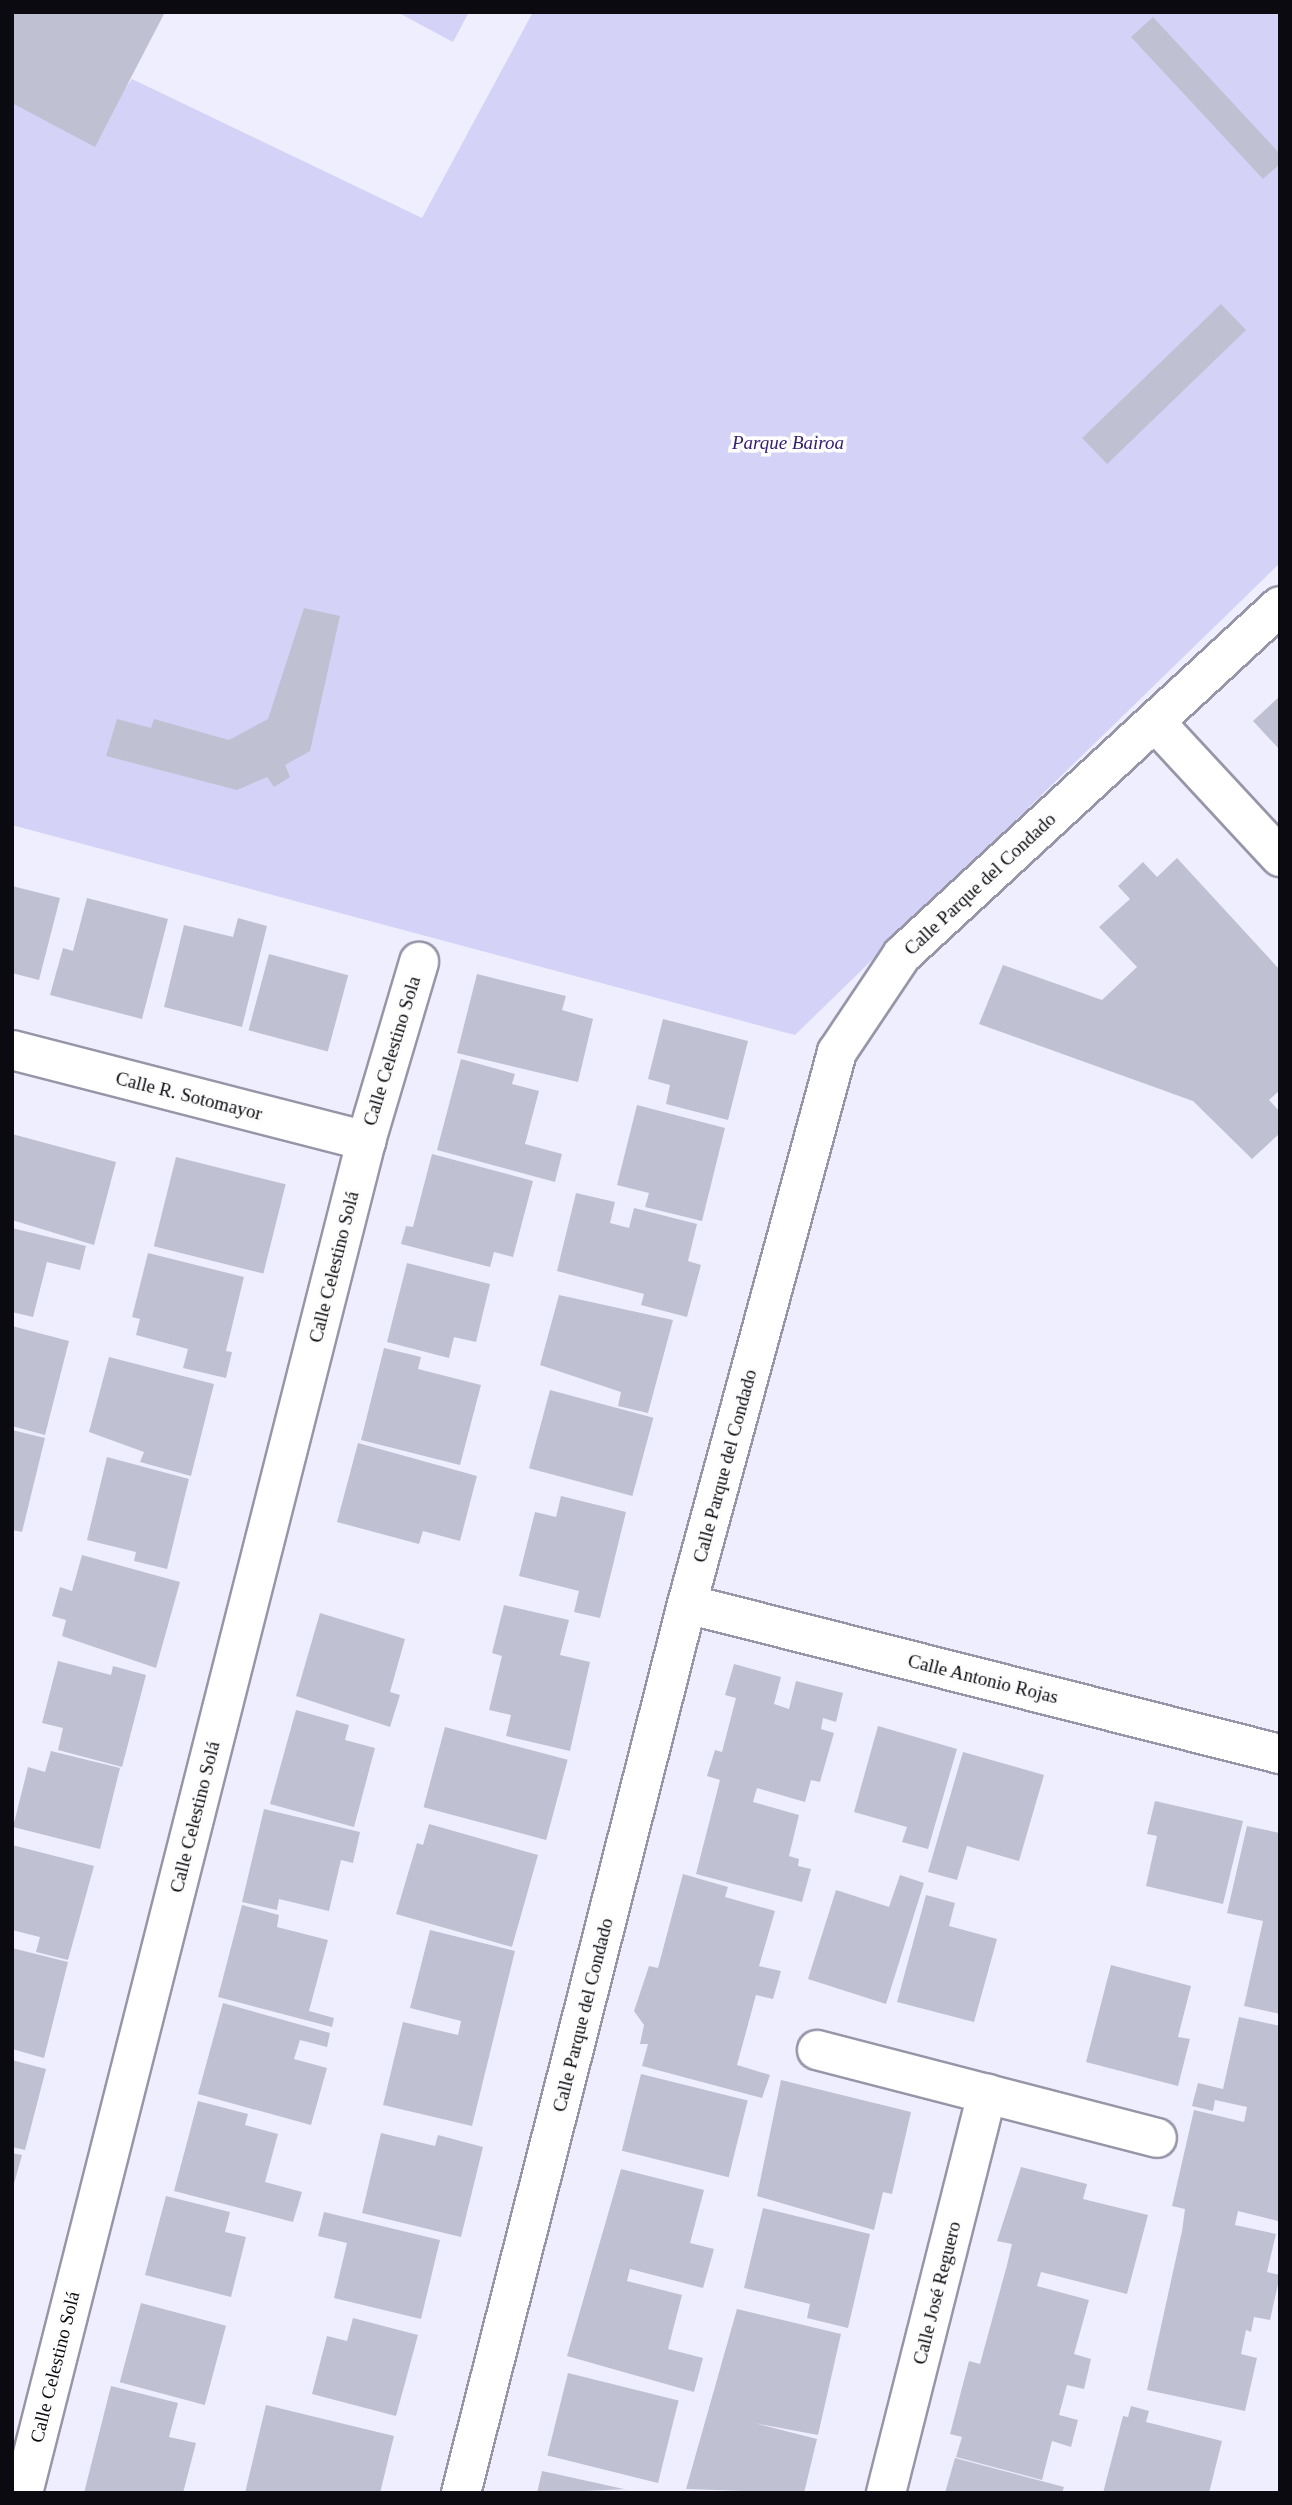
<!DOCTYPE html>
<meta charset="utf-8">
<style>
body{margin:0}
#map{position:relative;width:1292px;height:2505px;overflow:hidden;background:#efeefe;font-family:Georgia,serif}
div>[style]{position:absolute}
.green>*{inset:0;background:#d4d2f6}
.building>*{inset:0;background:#c0c0d3;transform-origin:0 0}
.roads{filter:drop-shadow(2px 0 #9696a8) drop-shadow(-2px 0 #9696a8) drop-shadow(0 2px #9696a8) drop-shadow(0 -2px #9696a8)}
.street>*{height:38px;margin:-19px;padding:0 19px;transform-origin:19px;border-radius:19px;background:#fff}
span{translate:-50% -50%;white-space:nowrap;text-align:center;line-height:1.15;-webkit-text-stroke:7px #fdfdfd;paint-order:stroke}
.park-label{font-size:19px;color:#321b70;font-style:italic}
.street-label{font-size:19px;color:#0b0a11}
.frame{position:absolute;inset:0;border:14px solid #0b0a11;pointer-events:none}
</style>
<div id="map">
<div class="green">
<i style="clip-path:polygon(397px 12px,469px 12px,453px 42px)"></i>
<i style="clip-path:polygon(533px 12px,1280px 12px,1280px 563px,795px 1035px,12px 825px,12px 99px,88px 138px,132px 79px,422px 218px)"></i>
</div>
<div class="building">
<i style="clip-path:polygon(12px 12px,165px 12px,95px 147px,12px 103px)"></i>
<i style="clip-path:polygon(1153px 17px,1280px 154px,1280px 164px,1263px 179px,1131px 37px)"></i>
<i style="left:1221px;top:304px;width:36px;height:193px;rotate:46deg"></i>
<i style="clip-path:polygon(304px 608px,340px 616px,310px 751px,285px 765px,290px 777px,274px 787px,267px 777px,237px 790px,106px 756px,117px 719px,151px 728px,154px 719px,229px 740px,268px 719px)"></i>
<i style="clip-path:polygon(1280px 696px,1280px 750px,1253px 721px)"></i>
<i style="clip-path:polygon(1177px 858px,1280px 970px,1280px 1090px,1269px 1100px,1280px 1112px,1280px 1133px,1252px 1159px,1193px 1101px,979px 1024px,1003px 965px,1102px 1000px,1137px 967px,1099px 927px,1130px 899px,1118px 886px,1143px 862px,1157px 877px)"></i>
<i style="clip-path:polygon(12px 886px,60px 898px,39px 980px,12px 973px)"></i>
<i style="clip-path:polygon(87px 898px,168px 919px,142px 1019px,50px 995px,63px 948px,73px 951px)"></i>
<i style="clip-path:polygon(238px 918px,267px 926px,242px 1027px,164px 1007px,184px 925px,233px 937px)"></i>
<i style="left:269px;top:954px;width:82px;height:79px;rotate:15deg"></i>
<i style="clip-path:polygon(477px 974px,566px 996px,562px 1010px,593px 1019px,578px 1082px,457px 1053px)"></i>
<i style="clip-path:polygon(663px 1019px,748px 1041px,728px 1120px,666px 1104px,670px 1085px,648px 1079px)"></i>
<i style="clip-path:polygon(461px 1059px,515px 1074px,512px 1084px,539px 1091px,525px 1144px,562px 1154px,555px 1182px,437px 1150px)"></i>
<i style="clip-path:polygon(637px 1105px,725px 1128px,702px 1221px,645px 1207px,649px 1193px,617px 1185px)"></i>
<i style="clip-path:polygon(12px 1134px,116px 1162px,94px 1245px,12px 1220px)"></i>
<i style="clip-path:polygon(432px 1154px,533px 1181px,513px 1257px,494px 1252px,490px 1267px,401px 1244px,406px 1226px,413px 1227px)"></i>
<i style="left:176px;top:1157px;width:113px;height:92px;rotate:14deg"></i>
<i style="clip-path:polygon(576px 1193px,615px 1202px,610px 1223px,629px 1228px,634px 1208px,697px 1224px,688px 1261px,701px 1265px,687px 1317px,641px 1305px,644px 1294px,557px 1271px)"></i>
<i style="clip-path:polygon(12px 1228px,86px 1246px,80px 1270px,47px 1262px,33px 1317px,12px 1312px)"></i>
<i style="clip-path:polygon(148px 1253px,244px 1277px,226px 1351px,232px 1352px,226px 1378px,183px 1368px,188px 1349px,136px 1335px,140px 1319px,132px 1317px)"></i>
<i style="clip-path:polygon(407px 1263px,490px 1284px,476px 1342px,454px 1337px,449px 1358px,387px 1342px)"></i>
<i style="clip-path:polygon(559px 1295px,673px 1320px,648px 1413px,618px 1406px,621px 1392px,540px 1365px)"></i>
<i style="clip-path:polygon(12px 1326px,69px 1341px,45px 1435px,12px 1426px)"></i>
<i style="clip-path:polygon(384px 1348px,421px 1357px,418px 1369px,481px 1385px,460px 1465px,361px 1440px)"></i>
<i style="clip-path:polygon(109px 1357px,214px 1384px,191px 1476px,140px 1462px,144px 1452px,89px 1432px)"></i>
<i style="left:550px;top:1390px;width:107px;height:81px;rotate:15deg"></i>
<i style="clip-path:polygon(12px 1430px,45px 1438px,22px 1532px,12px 1530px)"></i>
<i style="clip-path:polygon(358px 1443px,477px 1476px,460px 1541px,423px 1531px,419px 1544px,337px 1522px)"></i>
<i style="clip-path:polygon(107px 1457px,189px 1479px,167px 1569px,134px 1561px,136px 1552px,87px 1540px)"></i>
<i style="clip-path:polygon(561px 1496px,626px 1512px,600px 1618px,574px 1612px,579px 1591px,519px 1576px,535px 1512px,556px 1517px)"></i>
<i style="clip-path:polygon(82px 1555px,180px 1582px,156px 1668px,62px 1636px,66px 1620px,52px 1616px,60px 1587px,72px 1591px)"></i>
<i style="clip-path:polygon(504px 1605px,569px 1620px,560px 1655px,590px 1662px,570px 1751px,506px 1736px,511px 1715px,489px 1710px,502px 1656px,492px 1653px)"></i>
<i style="clip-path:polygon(320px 1613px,405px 1639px,390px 1692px,400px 1695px,390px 1727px,296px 1696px)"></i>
<i style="clip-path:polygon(58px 1661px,111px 1675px,113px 1666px,146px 1675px,122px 1767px,58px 1750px,63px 1728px,42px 1723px)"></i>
<i style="clip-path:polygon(734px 1664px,781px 1677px,774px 1704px,789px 1709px,796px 1681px,843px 1693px,836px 1722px,823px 1718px,821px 1729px,834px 1733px,820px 1782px,811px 1780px,805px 1802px,757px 1788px,753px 1802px,799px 1815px,789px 1856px,799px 1859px,798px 1866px,811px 1869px,802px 1902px,696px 1874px,720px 1780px,707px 1776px,715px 1750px,722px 1752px,736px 1698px,725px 1695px)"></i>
<i style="clip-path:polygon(296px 1710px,349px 1725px,345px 1740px,375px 1748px,354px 1827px,270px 1804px)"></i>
<i style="clip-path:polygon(878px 1726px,957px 1749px,928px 1849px,902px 1842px,907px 1827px,854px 1812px)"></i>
<i style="left:445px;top:1727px;width:127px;height:83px;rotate:15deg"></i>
<i style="clip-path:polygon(51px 1751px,120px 1768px,100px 1849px,13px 1827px,28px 1767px,45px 1772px)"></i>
<i style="clip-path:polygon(963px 1752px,1044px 1775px,1019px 1861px,967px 1846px,957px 1880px,928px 1872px)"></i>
<i style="clip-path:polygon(1155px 1801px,1243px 1821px,1223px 1904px,1146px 1886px,1157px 1836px,1147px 1834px)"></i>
<i style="clip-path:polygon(264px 1809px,360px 1832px,353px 1863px,341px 1860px,329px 1911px,279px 1899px,277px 1910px,242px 1902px)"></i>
<i style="clip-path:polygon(429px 1824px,538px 1855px,512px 1947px,396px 1914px,417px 1843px,423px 1845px)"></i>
<i style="clip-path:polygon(1247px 1826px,1280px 1833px,1280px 2014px,1244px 2006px,1263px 1921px,1227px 1913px)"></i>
<i style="clip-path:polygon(12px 1845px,94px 1866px,68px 1960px,36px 1952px,40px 1937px,12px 1930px)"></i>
<i style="clip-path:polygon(683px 1874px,728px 1887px,725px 1897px,775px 1911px,759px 1966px,781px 1971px,773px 1999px,756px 1995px,737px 2065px,770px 2075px,762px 2098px,642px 2066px,648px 2044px,640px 2044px,644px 2025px,634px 2011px,649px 1966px,658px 1968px)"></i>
<i style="clip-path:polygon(900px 1875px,924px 1883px,886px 2004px,808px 1979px,836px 1890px,889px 1907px)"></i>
<i style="clip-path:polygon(926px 1895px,955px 1903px,949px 1926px,997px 1939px,974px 2022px,897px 2002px)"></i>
<i style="clip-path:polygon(242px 1905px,279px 1915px,277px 1927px,328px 1940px,309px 2011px,334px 2018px,332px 2027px,218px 1997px)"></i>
<i style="clip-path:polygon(430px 1930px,515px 1951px,472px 2126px,383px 2105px,403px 2022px,458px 2035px,461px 2021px,410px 2008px)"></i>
<i style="clip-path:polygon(12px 1948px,68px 1962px,44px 2058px,12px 2049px)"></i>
<i style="clip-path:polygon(1111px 1965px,1191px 1986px,1178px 2037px,1190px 2039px,1178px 2086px,1086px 2062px)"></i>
<i style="clip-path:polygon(223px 2003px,330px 2033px,327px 2047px,300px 2040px,294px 2059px,327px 2068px,311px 2125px,198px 2094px)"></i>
<i style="clip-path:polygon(1239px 2017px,1280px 2026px,1280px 2214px,1278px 2221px,1238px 2211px,1235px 2225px,1276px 2234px,1267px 2272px,1280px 2275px,1270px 2320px,1254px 2317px,1251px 2332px,1246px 2330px,1241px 2354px,1257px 2358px,1245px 2411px,1147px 2390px,1182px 2231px,1185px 2209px,1172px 2206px,1194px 2110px,1244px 2122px,1247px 2107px,1215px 2100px,1213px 2111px,1192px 2106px,1198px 2083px,1223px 2089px)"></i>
<i style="clip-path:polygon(12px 2060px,46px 2069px,25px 2150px,12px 2147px)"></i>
<i style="left:641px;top:2074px;width:110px;height:79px;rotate:14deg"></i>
<i style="clip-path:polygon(781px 2080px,911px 2112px,892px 2194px,883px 2192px,874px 2230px,757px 2196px)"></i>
<i style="clip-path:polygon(198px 2101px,248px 2114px,245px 2125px,278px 2134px,265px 2182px,302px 2192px,293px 2222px,174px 2191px)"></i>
<i style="clip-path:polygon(381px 2133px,435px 2146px,438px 2135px,483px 2147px,461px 2237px,362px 2213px)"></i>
<i style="clip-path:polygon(12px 2153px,22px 2155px,13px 2187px,12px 2187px)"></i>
<i style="clip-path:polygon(1021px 2167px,1087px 2184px,1083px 2199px,1148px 2215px,1127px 2294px,1041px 2272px,1037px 2286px,1089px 2300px,1074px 2354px,1091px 2359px,1084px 2389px,1067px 2385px,1059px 2415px,1078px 2420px,1071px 2447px,1052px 2441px,1042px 2480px,956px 2457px,962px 2437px,950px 2434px,969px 2361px,980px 2364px,1007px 2265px,1012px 2244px,997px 2241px)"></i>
<i style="clip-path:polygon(621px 2169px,704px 2190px,690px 2243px,714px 2249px,703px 2288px,630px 2269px,627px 2281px,682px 2295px,668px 2349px,703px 2358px,694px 2392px,567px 2356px)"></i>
<i style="clip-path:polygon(166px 2196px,230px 2212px,225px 2232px,246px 2237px,231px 2297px,145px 2275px)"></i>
<i style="clip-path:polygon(763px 2208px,870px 2234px,848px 2328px,807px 2318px,810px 2304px,744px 2288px)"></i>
<i style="clip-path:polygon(324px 2212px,440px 2240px,421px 2319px,334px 2298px,347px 2243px,318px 2236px)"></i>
<i style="left:141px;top:2303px;width:88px;height:82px;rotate:15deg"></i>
<i style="clip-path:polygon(737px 2309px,841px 2334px,818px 2435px,754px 2423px,817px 2439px,804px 2493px,686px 2489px)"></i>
<i style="clip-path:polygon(353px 2318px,418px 2335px,396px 2416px,312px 2394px,327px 2336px,347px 2341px)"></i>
<i style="left:568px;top:2373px;width:114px;height:85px;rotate:14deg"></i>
<i style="clip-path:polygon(111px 2386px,178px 2403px,169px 2437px,196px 2443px,183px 2493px,84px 2493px)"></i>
<i style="clip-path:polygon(266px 2405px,394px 2436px,380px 2493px,245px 2493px)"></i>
<i style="clip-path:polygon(1131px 2406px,1149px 2411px,1146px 2422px,1222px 2441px,1209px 2493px,1103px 2493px,1123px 2416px,1128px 2417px)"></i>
<i style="clip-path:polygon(955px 2458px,1064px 2487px,1062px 2493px,945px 2493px)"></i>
<i style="clip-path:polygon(542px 2471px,624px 2489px,629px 2489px,537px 2493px)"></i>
</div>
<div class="roads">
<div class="street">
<i style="left:1155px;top:722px;width:184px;rotate:47.2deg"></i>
<i style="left:12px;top:1050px;width:366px;rotate:14.4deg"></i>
<i style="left:687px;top:1604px;width:612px;rotate:14.2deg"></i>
<i style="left:817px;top:2050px;width:351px;rotate:14.5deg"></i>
<i style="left:23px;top:2493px;width:1395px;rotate:-75.76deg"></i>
<i style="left:366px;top:1141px;width:187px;rotate:-73.5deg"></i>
<i style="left:461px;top:2493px;width:917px;rotate:-75.74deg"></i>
<i style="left:687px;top:1604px;width:572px;rotate:-74.8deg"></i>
<i style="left:837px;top:1052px;width:117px;rotate:-56.2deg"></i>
<i style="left:902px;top:955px;width:514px;rotate:-42.72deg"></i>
<i style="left:886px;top:2493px;width:412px;rotate:-75.8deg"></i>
</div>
</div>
<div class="park-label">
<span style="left:788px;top:443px">Parque Bairoa</span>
</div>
<div class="street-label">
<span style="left:980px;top:884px;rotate:-43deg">Calle Parque del Condado</span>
<span style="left:392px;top:1051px;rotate:-73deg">Calle Celestino Sola</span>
<span style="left:189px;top:1096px;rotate:14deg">Calle R. Sotomayor</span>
<span style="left:334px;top:1267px;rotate:-76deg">Calle Celestino Solá</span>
<span style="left:725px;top:1466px;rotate:-75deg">Calle Parque del Condado</span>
<span style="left:983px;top:1679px;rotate:14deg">Calle Antonio Rojas</span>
<span style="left:195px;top:1817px;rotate:-76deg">Calle Celestino Solá</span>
<span style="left:583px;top:2015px;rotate:-76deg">Calle Parque del Condado</span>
<span style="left:937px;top:2293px;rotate:-76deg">Calle José Reguero</span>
<span style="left:55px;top:2367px;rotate:-76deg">Calle Celestino Solá</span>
</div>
<div class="frame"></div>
</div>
